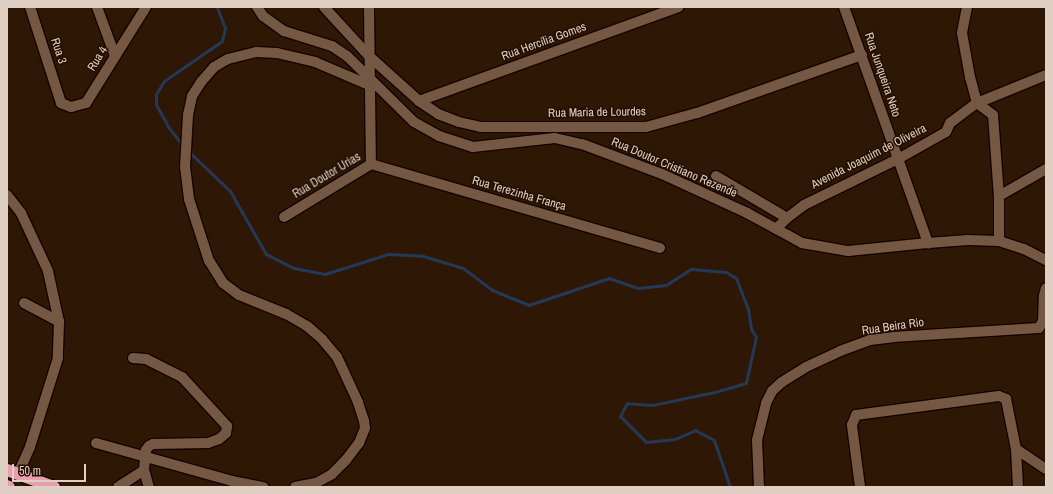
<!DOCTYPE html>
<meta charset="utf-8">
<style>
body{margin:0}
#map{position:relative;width:1053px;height:494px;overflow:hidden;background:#2e1704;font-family:"Archivo Narrow",sans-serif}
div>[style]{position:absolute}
.stream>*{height:3px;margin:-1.5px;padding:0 1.5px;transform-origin:1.5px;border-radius:1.5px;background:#243958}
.roads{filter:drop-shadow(1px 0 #150300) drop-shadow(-1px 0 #150300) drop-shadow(0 1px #150300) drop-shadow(0 -1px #150300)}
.minor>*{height:10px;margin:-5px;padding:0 5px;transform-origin:5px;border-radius:5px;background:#745843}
.highway>*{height:12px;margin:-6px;padding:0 6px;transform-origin:6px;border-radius:6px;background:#ea9faf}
span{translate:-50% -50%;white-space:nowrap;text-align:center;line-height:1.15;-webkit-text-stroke:3px #240e00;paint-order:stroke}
.street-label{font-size:12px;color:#e0d0c4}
.frame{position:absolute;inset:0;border:8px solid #e0d0c4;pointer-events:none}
.scale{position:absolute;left:12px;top:464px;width:74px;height:18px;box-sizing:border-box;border:2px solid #e0d0c4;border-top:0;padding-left:5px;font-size:12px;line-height:14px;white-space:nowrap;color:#e0d0c4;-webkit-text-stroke:3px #240e00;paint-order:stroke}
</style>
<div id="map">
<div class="stream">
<i style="left:184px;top:147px;width:24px;rotate:-128deg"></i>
<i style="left:169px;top:128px;width:26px;rotate:-119deg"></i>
<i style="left:156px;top:105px;width:11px;rotate:-90deg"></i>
<i style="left:156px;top:94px;width:15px;rotate:-58deg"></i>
<i style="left:164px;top:81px;width:70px;rotate:-34.6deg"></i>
<i style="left:222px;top:41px;width:13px;rotate:-77deg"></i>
<i style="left:225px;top:28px;width:22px;rotate:-111deg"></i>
<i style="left:188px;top:151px;width:58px;rotate:43.6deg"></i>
<i style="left:230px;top:191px;width:73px;rotate:60.3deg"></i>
<i style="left:266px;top:254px;width:31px;rotate:27deg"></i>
<i style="left:294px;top:268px;width:32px;rotate:11deg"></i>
<i style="left:325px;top:274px;width:66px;rotate:-17.6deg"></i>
<i style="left:388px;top:254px;width:35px;rotate:3deg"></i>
<i style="left:423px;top:256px;width:42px;rotate:16.7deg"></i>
<i style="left:463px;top:268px;width:36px;rotate:37deg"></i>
<i style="left:492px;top:290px;width:40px;rotate:22deg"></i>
<i style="left:529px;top:305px;width:84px;rotate:-18.6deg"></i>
<i style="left:609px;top:278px;width:31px;rotate:19deg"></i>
<i style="left:638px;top:288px;width:28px;rotate:-6deg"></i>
<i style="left:666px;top:285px;width:30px;rotate:-33deg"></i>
<i style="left:691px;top:269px;width:35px;rotate:5deg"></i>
<i style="left:726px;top:272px;width:12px;rotate:31deg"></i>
<i style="left:736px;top:278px;width:33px;rotate:69deg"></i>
<i style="left:748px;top:309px;width:20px;rotate:81deg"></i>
<i style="left:751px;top:329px;width:9px;rotate:58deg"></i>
<i style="left:756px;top:337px;width:47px;rotate:102.3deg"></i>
<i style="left:746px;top:383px;width:33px;rotate:164deg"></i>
<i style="left:714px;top:392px;width:62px;rotate:168deg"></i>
<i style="left:653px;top:405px;width:26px;rotate:-176deg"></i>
<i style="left:627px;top:403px;width:15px;rotate:118deg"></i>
<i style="left:620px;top:416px;width:37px;rotate:45deg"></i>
<i style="left:646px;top:442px;width:29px;rotate:-6deg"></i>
<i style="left:675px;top:439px;width:22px;rotate:-24deg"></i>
<i style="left:695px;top:430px;width:21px;rotate:28deg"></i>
<i style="left:714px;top:440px;width:50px;rotate:71.2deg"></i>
</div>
<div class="roads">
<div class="minor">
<i style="left:30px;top:7px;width:101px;rotate:72.1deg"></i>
<i style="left:61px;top:103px;width:11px;rotate:22deg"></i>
<i style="left:71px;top:107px;width:16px;rotate:-15deg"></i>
<i style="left:86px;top:103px;width:113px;rotate:-58deg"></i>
<i style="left:97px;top:7px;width:52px;rotate:69.8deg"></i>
<i style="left:257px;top:7px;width:11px;rotate:56deg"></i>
<i style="left:263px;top:16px;width:26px;rotate:36deg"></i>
<i style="left:284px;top:31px;width:50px;rotate:17.4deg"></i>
<i style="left:332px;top:46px;width:18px;rotate:34deg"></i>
<i style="left:347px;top:56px;width:94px;rotate:44.6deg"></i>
<i style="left:414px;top:122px;width:29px;rotate:29deg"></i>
<i style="left:439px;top:136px;width:36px;rotate:18deg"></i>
<i style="left:473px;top:147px;width:82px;rotate:-6.3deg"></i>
<i style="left:555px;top:138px;width:28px;rotate:13deg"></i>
<i style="left:582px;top:144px;width:85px;rotate:20.6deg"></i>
<i style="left:662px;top:174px;width:94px;rotate:24.6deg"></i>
<i style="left:747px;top:213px;width:63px;rotate:28.6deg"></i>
<i style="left:802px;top:243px;width:47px;rotate:9.9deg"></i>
<i style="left:848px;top:251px;width:80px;rotate:-5.7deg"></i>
<i style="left:928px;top:243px;width:40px;rotate:-4.3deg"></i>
<i style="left:968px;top:240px;width:31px;rotate:2deg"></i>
<i style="left:999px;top:241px;width:26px;rotate:18deg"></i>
<i style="left:1024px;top:249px;width:25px;rotate:27deg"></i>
<i style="left:324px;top:7px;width:67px;rotate:47.4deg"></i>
<i style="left:369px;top:56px;width:67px;rotate:42deg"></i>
<i style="left:419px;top:101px;width:23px;rotate:34deg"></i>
<i style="left:438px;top:114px;width:22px;rotate:21deg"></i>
<i style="left:459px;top:122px;width:22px;rotate:13deg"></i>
<i style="left:480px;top:127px;width:166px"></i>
<i style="left:646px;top:127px;width:53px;rotate:-15.4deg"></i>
<i style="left:697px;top:113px;width:175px;rotate:-19.4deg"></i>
<i style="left:369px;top:7px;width:157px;rotate:89.3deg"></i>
<i style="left:844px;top:7px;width:251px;rotate:70.4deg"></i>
<i style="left:967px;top:7px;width:26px;rotate:101deg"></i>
<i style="left:962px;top:33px;width:45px;rotate:79.7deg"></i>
<i style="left:970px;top:77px;width:27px;rotate:75deg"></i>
<i style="left:977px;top:103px;width:20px;rotate:37deg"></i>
<i style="left:993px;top:115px;width:81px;rotate:85.8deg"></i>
<i style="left:999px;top:196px;width:45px;rotate:90deg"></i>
<i style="left:419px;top:101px;width:276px;rotate:-19.9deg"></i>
<i style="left:371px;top:164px;width:301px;rotate:16.2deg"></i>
<i style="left:716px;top:176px;width:82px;rotate:30.6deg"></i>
<i style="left:7px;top:195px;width:23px;rotate:52deg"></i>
<i style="left:21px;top:213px;width:64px;rotate:65deg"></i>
<i style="left:48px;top:271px;width:52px;rotate:77.8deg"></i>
<i style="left:59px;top:322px;width:36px;rotate:92deg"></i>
<i style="left:58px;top:358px;width:93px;rotate:107.5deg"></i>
<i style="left:30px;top:447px;width:30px;rotate:114deg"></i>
<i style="left:999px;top:196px;width:54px;rotate:-29.9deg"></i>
<i style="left:284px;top:217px;width:102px;rotate:-31.3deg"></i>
<i style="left:776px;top:229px;width:16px;rotate:-45deg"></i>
<i style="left:787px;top:218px;width:21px;rotate:-37deg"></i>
<i style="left:804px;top:205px;width:105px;rotate:-26.1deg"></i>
<i style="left:898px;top:159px;width:55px;rotate:-29.4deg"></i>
<i style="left:946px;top:132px;width:10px;rotate:-66deg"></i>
<i style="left:950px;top:123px;width:34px;rotate:-37deg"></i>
<i style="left:977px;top:103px;width:74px;rotate:-22.1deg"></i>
<i style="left:24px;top:303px;width:40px;rotate:28deg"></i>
<i style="left:133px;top:358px;width:13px;rotate:4deg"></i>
<i style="left:146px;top:359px;width:40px;rotate:26.6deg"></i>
<i style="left:182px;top:377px;width:67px;rotate:47.4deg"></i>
<i style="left:227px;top:426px;width:7px;rotate:98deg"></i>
<i style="left:226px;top:433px;width:9px;rotate:139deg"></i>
<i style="left:219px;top:439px;width:12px;rotate:160deg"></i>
<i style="left:208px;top:443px;width:55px;rotate:179deg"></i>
<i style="left:153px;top:444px;width:4px;rotate:153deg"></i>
<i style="left:149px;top:446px;width:5px;rotate:127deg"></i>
<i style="left:146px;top:450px;width:20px;rotate:96deg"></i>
<i style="left:144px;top:470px;width:18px;rotate:74deg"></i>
<i style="left:96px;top:443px;width:141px;rotate:15.6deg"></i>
<i style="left:232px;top:481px;width:32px;rotate:11deg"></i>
<i style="left:1016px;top:449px;width:36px;rotate:34deg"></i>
<i style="left:118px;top:487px;width:31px;rotate:-33deg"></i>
<i style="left:295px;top:487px;width:21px;rotate:-11deg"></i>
<i style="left:316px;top:483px;width:18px;rotate:-29deg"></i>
<i style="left:332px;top:474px;width:20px;rotate:-45deg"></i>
<i style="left:346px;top:460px;width:21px;rotate:-53deg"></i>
<i style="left:359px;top:443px;width:16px;rotate:-68deg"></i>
<i style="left:365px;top:428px;width:7px;rotate:-98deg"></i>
<i style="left:364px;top:421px;width:20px;rotate:-108deg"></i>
<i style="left:358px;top:402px;width:50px;rotate:-115deg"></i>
<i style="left:337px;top:357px;width:23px;rotate:-130deg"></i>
<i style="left:322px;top:339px;width:20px;rotate:-139deg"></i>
<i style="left:307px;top:326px;width:24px;rotate:-150deg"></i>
<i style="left:286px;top:314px;width:51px;rotate:-158deg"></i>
<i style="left:239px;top:295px;width:20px;rotate:-143deg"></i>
<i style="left:223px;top:283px;width:26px;rotate:-122deg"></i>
<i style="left:209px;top:261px;width:65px;rotate:-107.9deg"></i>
<i style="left:189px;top:199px;width:32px;rotate:-97deg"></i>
<i style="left:185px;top:167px;width:52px;rotate:-86.7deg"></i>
<i style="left:188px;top:115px;width:19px;rotate:-78deg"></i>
<i style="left:192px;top:96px;width:17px;rotate:-57deg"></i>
<i style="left:201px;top:82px;width:20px;rotate:-49deg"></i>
<i style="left:214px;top:67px;width:16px;rotate:-30deg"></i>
<i style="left:228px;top:59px;width:29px;rotate:-14deg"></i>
<i style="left:256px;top:52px;width:21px;rotate:3deg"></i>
<i style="left:277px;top:53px;width:39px;rotate:13deg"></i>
<i style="left:315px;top:62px;width:59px;rotate:23.1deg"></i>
<i style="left:759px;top:487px;width:47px;rotate:-92.4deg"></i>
<i style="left:757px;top:440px;width:38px;rotate:-76deg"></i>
<i style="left:766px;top:403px;width:13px;rotate:-63deg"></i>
<i style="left:772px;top:391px;width:13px;rotate:-42deg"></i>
<i style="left:782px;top:382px;width:28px;rotate:-32deg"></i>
<i style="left:806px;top:367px;width:38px;rotate:-25deg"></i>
<i style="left:840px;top:351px;width:32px;rotate:-20deg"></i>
<i style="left:870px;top:340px;width:23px;rotate:-7deg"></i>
<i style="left:893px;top:337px;width:146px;rotate:-3.5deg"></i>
<i style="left:1039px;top:328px;width:8px;rotate:-60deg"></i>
<i style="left:1043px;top:321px;width:25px;rotate:-88deg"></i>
<i style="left:1044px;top:296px;width:8px;rotate:-76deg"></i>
<i style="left:860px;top:487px;width:63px;rotate:-97.4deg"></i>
<i style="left:852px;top:425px;width:11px;rotate:-68deg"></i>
<i style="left:856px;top:415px;width:144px;rotate:-7.6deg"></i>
<i style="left:999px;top:396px;width:8px;rotate:23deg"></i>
<i style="left:1006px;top:399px;width:51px;rotate:78.7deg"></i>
<i style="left:1016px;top:449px;width:38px;rotate:87deg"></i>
</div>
<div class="highway">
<i style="left:7px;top:470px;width:50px;rotate:19.9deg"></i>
<i style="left:7px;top:486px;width:2px;rotate:27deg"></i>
</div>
</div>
<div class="street-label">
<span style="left:544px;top:42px;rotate:-20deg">Rua Hercília Gomes</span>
<span style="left:58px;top:51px;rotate:72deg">Rua 3</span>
<span style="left:98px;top:59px;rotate:-58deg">Rua 4</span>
<span style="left:882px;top:75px;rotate:71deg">Rua Junqueira Neto</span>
<span style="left:597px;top:113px;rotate:-1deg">Rua Maria de Lourdes</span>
<span style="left:869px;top:157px;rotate:-27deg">Avenida Joaquim de Oliveira</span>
<span style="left:674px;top:168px;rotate:23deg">Rua Doutor Cristiano Rezende</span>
<span style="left:327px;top:176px;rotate:-31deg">Rua Doutor Urias</span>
<span style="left:519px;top:194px;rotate:16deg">Rua Terezinha França</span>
<span style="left:893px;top:327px;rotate:-8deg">Rua Beira Rio</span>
</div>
<div class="frame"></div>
<div class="scale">50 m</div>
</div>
